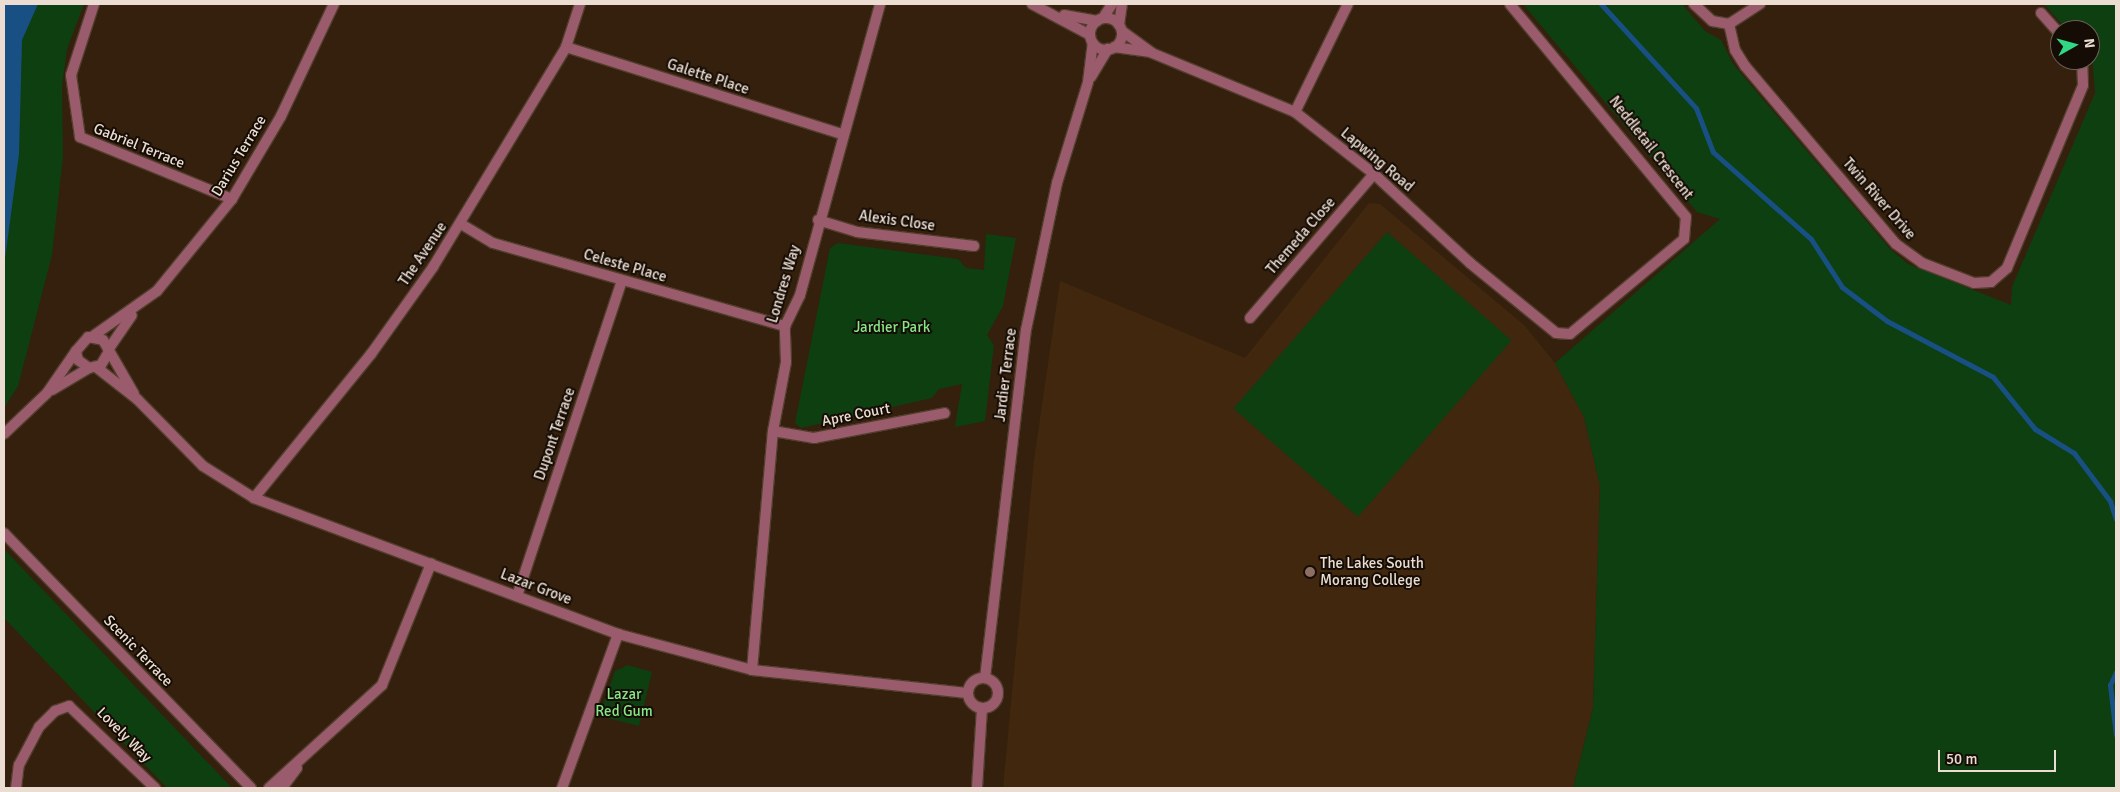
<!DOCTYPE html>
<style>
body{margin:0}
#map{position:relative;width:2120px;height:792px;overflow:hidden;background:#34200c;font-family:Signika,sans-serif}
div>[style]{position:absolute}
.built>*{inset:0;background:#41270e}
.green>*{inset:0;background:#0d3f11;transform-origin:0 0}
.water>*{inset:0;background:#195084}
.stream>*{height:5px;margin:-2.5px;padding:0 2.5px;transform-origin:2.5px;border-radius:2.5px;background:#195084}
.roads{filter:drop-shadow(1px 0 #513e2c) drop-shadow(-1px 0 #513e2c) drop-shadow(0 1px #513e2c) drop-shadow(0 -1px #513e2c)}
.minor>*{height:10px;margin:-5px;padding:0 5px;transform-origin:5px;border-radius:5px;background:#9a5b6c}
.tertiary>*{height:10px;margin:-5px;padding:0 5px;transform-origin:5px;border-radius:5px;background:#9a5b6c}
.tertiary>.ring{margin:-5px;padding:0;box-sizing:content-box;background:none;border:10px solid #9a5b6c;border-radius:50%}
.dots>*{width:14px;height:14px;translate:-50% -50%;box-sizing:border-box;border:2px solid #150c05;border-radius:50%}
span{translate:-50% -50%;white-space:nowrap;text-align:center;line-height:1.15;-webkit-text-stroke:4px #150c05;paint-order:stroke}
.street-label{font-size:15px;color:#ebddd1}
.park-label{font-size:15px;color:#86e787}
.poi-label{font-size:15px;color:#ebddd1}
.left{translate:0 -50%;text-align:left}
.frame{position:absolute;inset:0;border:5px solid #ebddd1;pointer-events:none}
.north{position:absolute;left:2050px;top:20px;width:50px;height:50px;box-sizing:border-box;background:#150c05;border:1px solid #6b6057;border-radius:50%;rotate:83deg;font-size:14px;font-weight:700;line-height:20px;text-align:center;color:#ebddd1}
.north::after{content:'';display:block;margin:auto;width:18px;height:22px;background:#30d883;clip-path:polygon(50% 0,100% 100%,50% 72%,0 100%)}
.scale{position:absolute;left:1938px;top:750px;width:118px;height:22px;box-sizing:border-box;border:2px solid #ebddd1;border-top:0;padding-left:6px;font-size:15px;line-height:18px;white-space:nowrap;color:#ebddd1;-webkit-text-stroke:4px #150c05;paint-order:stroke}
</style>
<div id="map">
<div class="built">
<i style="clip-path:polygon(1369px 203px,1380px 204px,1524px 325px,1555px 363px,1584px 417px,1600px 486px,1593px 708px,1573px 788px,1003px 788px,1034px 460px,1060px 281px,1245px 358px)"></i>
</div>
<div class="green">
<i style="clip-path:polygon(4px 4px,84px 4px,67px 49px,62px 86px,63px 157px,52px 255px,18px 386px,4px 408px)"></i>
<i style="clip-path:polygon(1523px 4px,1682px 4px,1705px 31px,1721px 40px,1733px 64px,1890px 249px,1908px 264px,2011px 305px,2012px 287px,2095px 93px,2090px 30px,2067px 30px,2044px 4px,2116px 4px,2116px 788px,1573px 788px,1593px 708px,1600px 486px,1584px 417px,1555px 363px,1720px 219px,1697px 212px)"></i>
<i style="left:1387px;top:232px;width:165px;height:234px;rotate:41deg"></i>
<i style="clip-path:polygon(986px 234px,1016px 238px,1003px 306px,987px 335px,994px 345px,985px 421px,955px 427px,962px 384px,939px 389px,932px 398px,801px 428px,795px 423px,830px 248px,838px 243px,958px 259px,966px 268px,984px 270px)"></i>
<i style="clip-path:polygon(4px 549px,232px 788px,167px 788px,4px 618px)"></i>
<i style="clip-path:polygon(628px 665px,652px 672px,639px 726px,599px 716px,615px 671px)"></i>
</div>
<div class="water">
<i style="clip-path:polygon(4px 4px,38px 4px,22px 40px,19px 154px,4px 266px)"></i>
</div>
<div class="stream">
<i style="left:1601px;top:4px;width:141px;rotate:47.6deg"></i>
<i style="left:1696px;top:108px;width:47px;rotate:68.9deg"></i>
<i style="left:1713px;top:152px;width:131px;rotate:41.6deg"></i>
<i style="left:1811px;top:239px;width:57px;rotate:57.1deg"></i>
<i style="left:1842px;top:287px;width:56px;rotate:37.1deg"></i>
<i style="left:1887px;top:321px;width:120px;rotate:27.8deg"></i>
<i style="left:1993px;top:377px;width:67px;rotate:51.1deg"></i>
<i style="left:2035px;top:429px;width:46px;rotate:31.6deg"></i>
<i style="left:2074px;top:453px;width:60px;rotate:53.1deg"></i>
<i style="left:2110px;top:501px;width:19px;rotate:72deg"></i>
<i style="left:2116px;top:672px;width:14px;rotate:115deg"></i>
<i style="left:2110px;top:685px;width:50px;rotate:83.2deg"></i>
</div>
<div class="roads">
<div class="minor">
<i style="left:94px;top:4px;width:75px;rotate:107.9deg"></i>
<i style="left:71px;top:75px;width:63px;rotate:81.7deg"></i>
<i style="left:80px;top:137px;width:164px;rotate:22.2deg"></i>
<i style="left:1032px;top:4px;width:66px;rotate:28.1deg"></i>
<i style="left:1694px;top:4px;width:25px;rotate:43deg"></i>
<i style="left:1712px;top:21px;width:17px;rotate:10deg"></i>
<i style="left:1729px;top:24px;width:27px;rotate:77deg"></i>
<i style="left:1735px;top:50px;width:19px;rotate:58deg"></i>
<i style="left:1745px;top:66px;width:233px;rotate:49.7deg"></i>
<i style="left:1896px;top:244px;width:32px;rotate:36deg"></i>
<i style="left:1922px;top:263px;width:56px;rotate:21deg"></i>
<i style="left:1974px;top:283px;width:17px;rotate:-3deg"></i>
<i style="left:1991px;top:282px;width:21px;rotate:-41deg"></i>
<i style="left:2007px;top:268px;width:198px;rotate:-67.4deg"></i>
<i style="left:2083px;top:85px;width:25px;rotate:-92deg"></i>
<i style="left:2041px;top:13px;width:28px;rotate:48deg"></i>
<i style="left:1064px;top:15px;width:34px;rotate:10deg"></i>
<i style="left:1729px;top:24px;width:37px;rotate:-33deg"></i>
<i style="left:1122px;top:31px;width:37px;rotate:36deg"></i>
<i style="left:1152px;top:53px;width:155px;rotate:22.4deg"></i>
<i style="left:1295px;top:112px;width:100px;rotate:38.1deg"></i>
<i style="left:1374px;top:174px;width:131px;rotate:42.8deg"></i>
<i style="left:1470px;top:263px;width:111px;rotate:39.1deg"></i>
<i style="left:1556px;top:333px;width:14px;rotate:4deg"></i>
<i style="left:1570px;top:334px;width:148px;rotate:-39.8deg"></i>
<i style="left:1684px;top:239px;width:22px;rotate:-85deg"></i>
<i style="left:1686px;top:217px;width:276px;rotate:-129.6deg"></i>
<i style="left:566px;top:47px;width:289px;rotate:17.5deg"></i>
<i style="left:1114px;top:47px;width:35px;rotate:8deg"></i>
<i style="left:1295px;top:112px;width:120px;rotate:-63.9deg"></i>
<i style="left:818px;top:220px;width:41px;rotate:17.1deg"></i>
<i style="left:857px;top:232px;width:118px;rotate:6.8deg"></i>
<i style="left:461px;top:224px;width:37px;rotate:31deg"></i>
<i style="left:493px;top:243px;width:304px;rotate:15.9deg"></i>
<i style="left:1250px;top:318px;width:190px;rotate:-49.3deg"></i>
<i style="left:93px;top:336px;width:78px;rotate:-35.1deg"></i>
<i style="left:157px;top:291px;width:119px;rotate:-50.8deg"></i>
<i style="left:232px;top:199px;width:96px;rotate:-59.4deg"></i>
<i style="left:281px;top:116px;width:124px;rotate:-64.7deg"></i>
<i style="left:108px;top:350px;width:42px;rotate:-55.6deg"></i>
<i style="left:108px;top:353px;width:14px;rotate:120deg"></i>
<i style="left:101px;top:365px;width:12px;rotate:166deg"></i>
<i style="left:89px;top:368px;width:14px;rotate:-144deg"></i>
<i style="left:78px;top:360px;width:9px;rotate:-103deg"></i>
<i style="left:76px;top:351px;width:18px;rotate:-49deg"></i>
<i style="left:88px;top:337px;width:15px;rotate:11deg"></i>
<i style="left:103px;top:340px;width:62px;rotate:60.1deg"></i>
<i style="left:96px;top:367px;width:52px;rotate:38deg"></i>
<i style="left:137px;top:399px;width:94px;rotate:45.4deg"></i>
<i style="left:203px;top:466px;width:60px;rotate:32.1deg"></i>
<i style="left:254px;top:498px;width:389px;rotate:20.5deg"></i>
<i style="left:618px;top:634px;width:139px;rotate:15deg"></i>
<i style="left:752px;top:670px;width:216px;rotate:6.1deg"></i>
<i style="left:52px;top:390px;width:43px;rotate:-30.7deg"></i>
<i style="left:773px;top:431px;width:42px;rotate:9.7deg"></i>
<i style="left:814px;top:438px;width:133px;rotate:-10.8deg"></i>
<i style="left:4px;top:434px;width:59px;rotate:-43.6deg"></i>
<i style="left:47px;top:393px;width:51px;rotate:-55.4deg"></i>
<i style="left:254px;top:498px;width:186px;rotate:-50.9deg"></i>
<i style="left:371px;top:354px;width:107px;rotate:-54.5deg"></i>
<i style="left:433px;top:267px;width:257px;rotate:-58.8deg"></i>
<i style="left:566px;top:47px;width:45px;rotate:-72deg"></i>
<i style="left:4px;top:533px;width:355px;rotate:45.9deg"></i>
<i style="left:517px;top:596px;width:332px;rotate:-71.6deg"></i>
<i style="left:752px;top:670px;width:240px;rotate:-85deg"></i>
<i style="left:773px;top:431px;width:70px;rotate:-79.3deg"></i>
<i style="left:786px;top:362px;width:36px;rotate:-92deg"></i>
<i style="left:785px;top:326px;width:34px;rotate:-64deg"></i>
<i style="left:800px;top:295px;width:302px;rotate:-74.6deg"></i>
<i style="left:16px;top:788px;width:23px;rotate:-83deg"></i>
<i style="left:19px;top:765px;width:43px;rotate:-62.2deg"></i>
<i style="left:39px;top:727px;width:23px;rotate:-45deg"></i>
<i style="left:55px;top:711px;width:15px;rotate:-20deg"></i>
<i style="left:69px;top:706px;width:119px;rotate:43.6deg"></i>
<i style="left:269px;top:788px;width:153px;rotate:-42.3deg"></i>
<i style="left:382px;top:685px;width:131px;rotate:-68deg"></i>
<i style="left:282px;top:788px;width:25px;rotate:-53deg"></i>
<i style="left:562px;top:788px;width:164px;rotate:-70deg"></i>
</div>
<div class="tertiary">
<i style="left:1103px;top:18px;width:17px;rotate:-57deg"></i>
<i class="ring" style="left:1090px;top:18px;width:22px;height:22px"></i>
<i style="left:1119px;top:25px;width:21px;rotate:-82deg"></i>
<i style="left:1091px;top:77px;width:33px;rotate:-59deg"></i>
<i class="ring" style="left:968px;top:678px;width:20px;height:20px"></i>
<i style="left:985px;top:678px;width:350px;rotate:-83.3deg"></i>
<i style="left:1026px;top:330px;width:150px;rotate:-78.1deg"></i>
<i style="left:1057px;top:183px;width:106px;rotate:-72.9deg"></i>
<i style="left:1088px;top:82px;width:39px;rotate:-83deg"></i>
<i style="left:977px;top:788px;width:80px;rotate:-86.4deg"></i>
</div>
</div>
<div class="dots">
<i style="left:1310px;top:572px;background:#8d6e63"></i>
</div>
<div class="street-label">
<span style="left:708px;top:77px;rotate:18deg">Galette Place</span>
<span style="left:139px;top:146px;rotate:22deg">Gabriel Terrace</span>
<span style="left:1651px;top:148px;rotate:52deg">Neddletail Crescent</span>
<span style="left:239px;top:156px;rotate:-59deg">Darius Terrace</span>
<span style="left:1377px;top:160px;rotate:40deg">Lapwing Road</span>
<span style="left:1879px;top:199px;rotate:49deg">Twin River Drive</span>
<span style="left:897px;top:221px;rotate:8deg">Alexis Close</span>
<span style="left:1301px;top:236px;rotate:-49deg">Themeda Close</span>
<span style="left:423px;top:254px;rotate:-56deg">The Avenue</span>
<span style="left:625px;top:266px;rotate:16deg">Celeste Place</span>
<span style="left:784px;top:284px;rotate:-73deg">Londres Way</span>
<span style="left:1006px;top:375px;rotate:-83deg">Jardier Terrace</span>
<span style="left:856px;top:415px;rotate:-11deg">Apre Court</span>
<span style="left:555px;top:434px;rotate:-71deg">Dupont Terrace</span>
<span style="left:536px;top:587px;rotate:21deg">Lazar Grove</span>
<span style="left:138px;top:651px;rotate:46deg">Scenic Terrace</span>
<span style="left:124px;top:735px;rotate:45deg">Lovely Way</span>
</div>
<div class="park-label">
<span style="left:892px;top:328px">Jardier Park</span>
<span style="left:624px;top:703px">Lazar<br>Red Gum</span>
</div>
<div class="poi-label">
<span class="left" style="left:1320px;top:572px">The Lakes South<br>Morang College</span>
</div>
<div class="frame"></div>
<div class="north">N</div>
<div class="scale">50 m</div>
</div>
